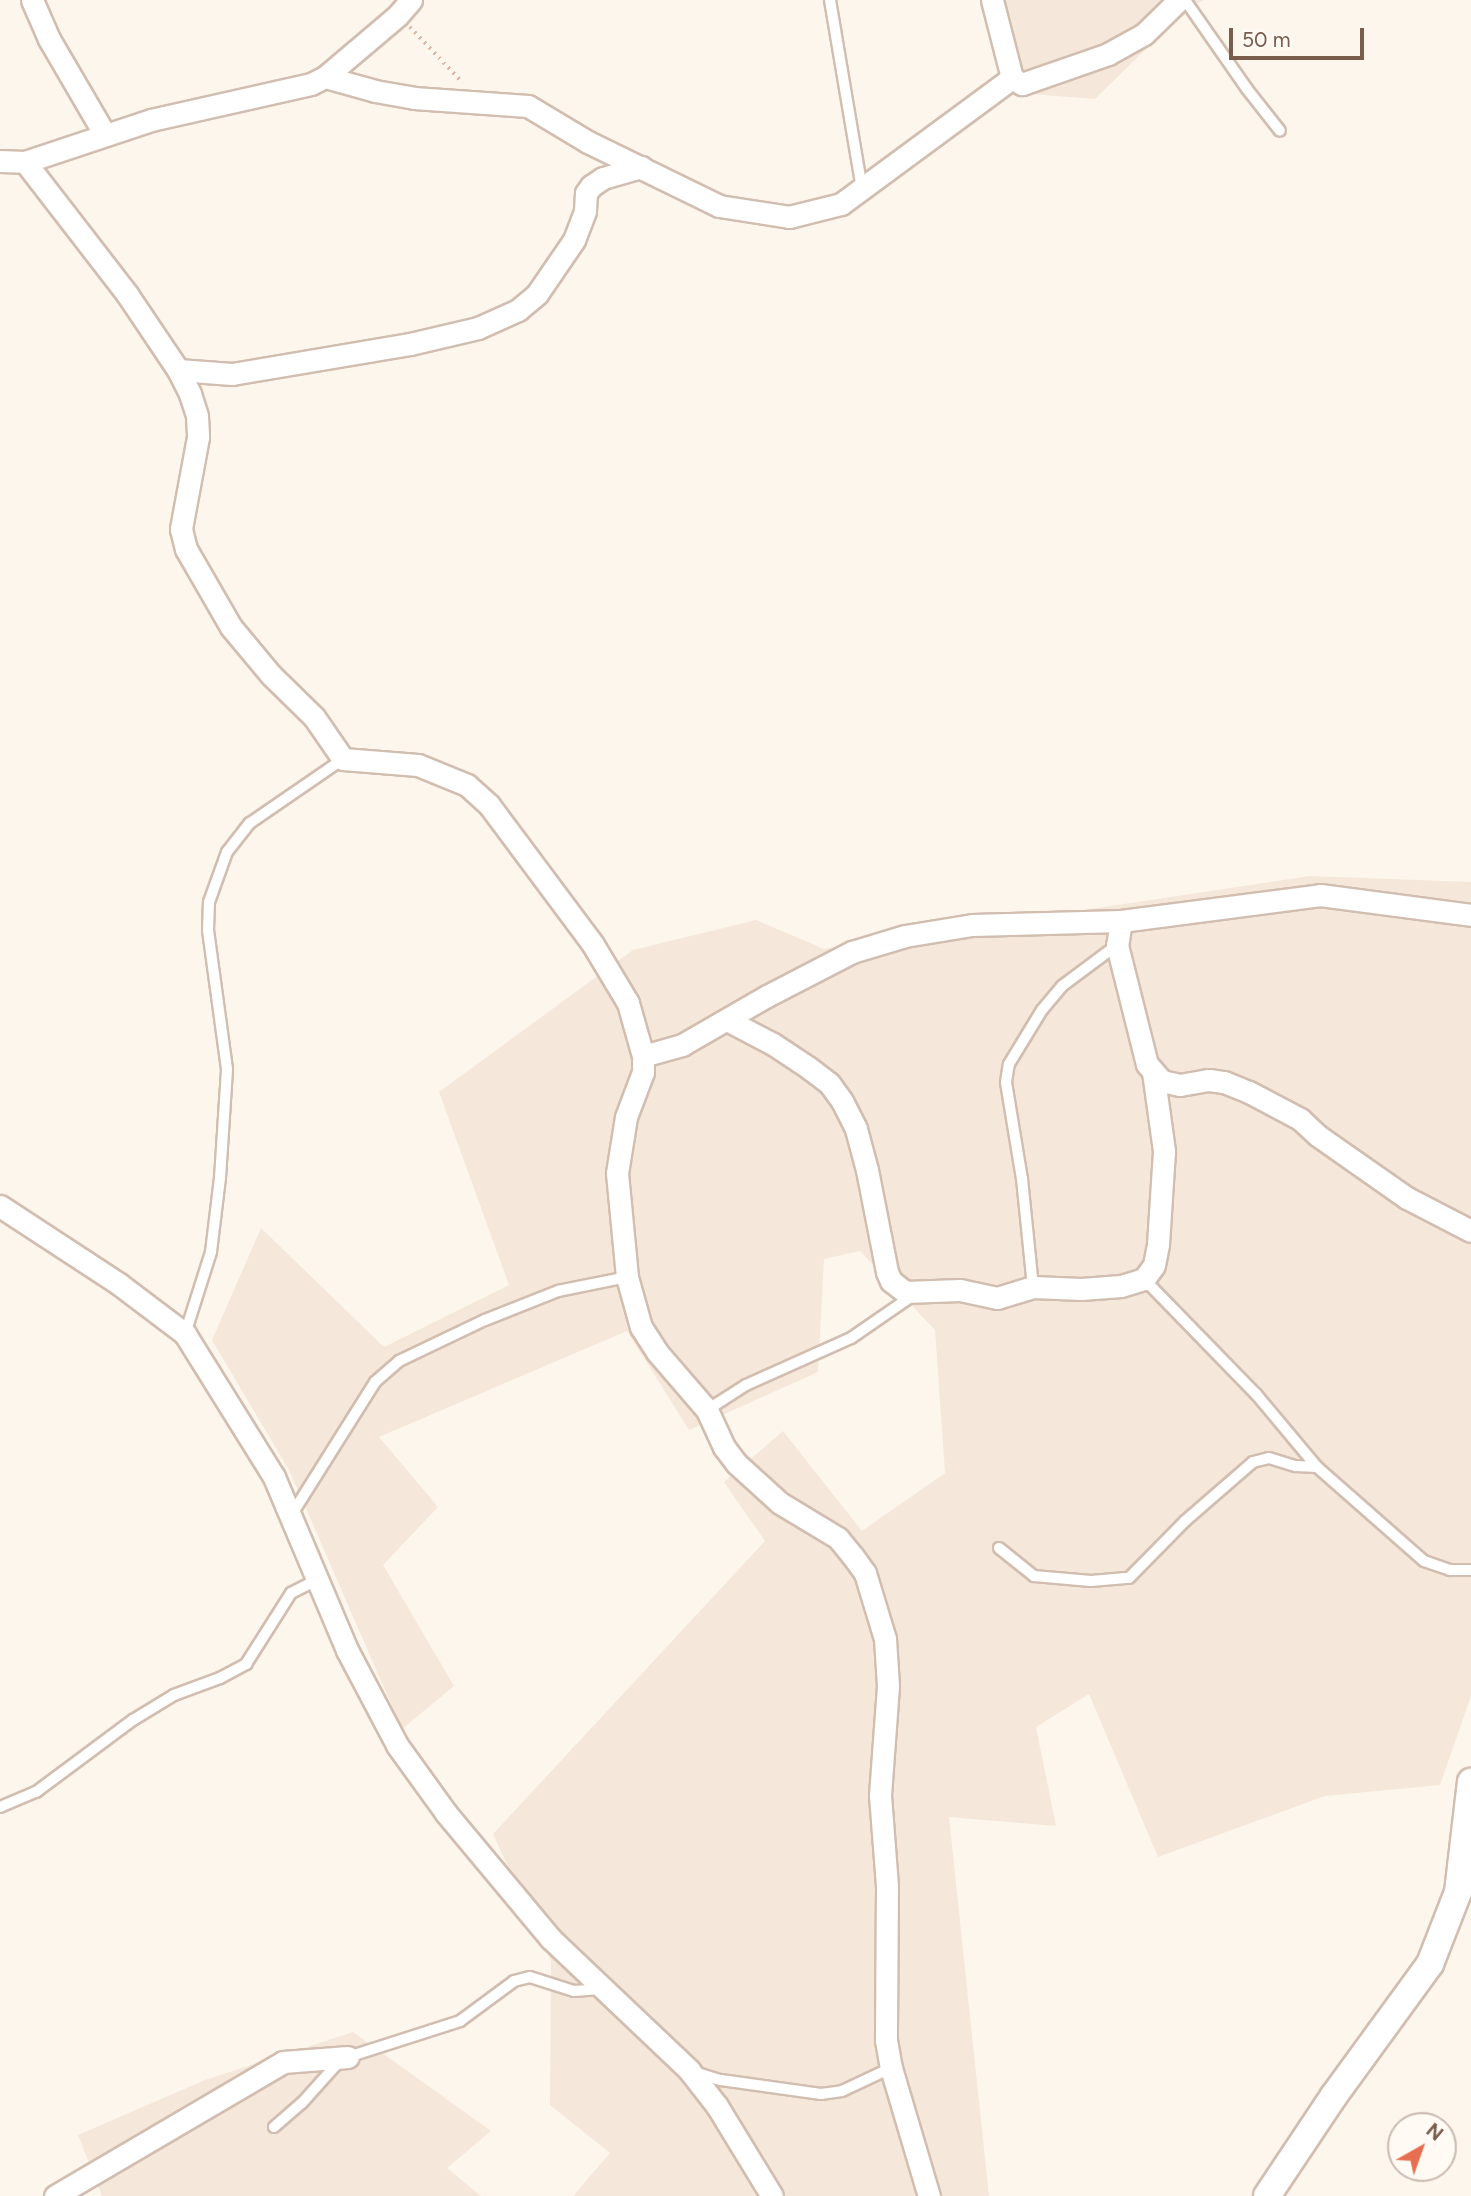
<!DOCTYPE html>
<style>
body{margin:0}
#map{position:relative;width:1471px;height:2196px;overflow:hidden;background:#fdf6ec;font-family:Figtree,sans-serif}
div>[style]{position:absolute}
.residential>*{inset:0;background:#f5e8da}
.path>*{height:3.5px;margin-top:-1.75px;transform-origin:0;background:repeating-linear-gradient(90deg,#d9b8a5 0 2px,transparent 0 7px)}
.roads{filter:drop-shadow(2px 0 #d1beb0) drop-shadow(-2px 0 #d1beb0) drop-shadow(0 2px #d1beb0) drop-shadow(0 -2px #d1beb0)}
.service>*{height:10px;margin:-5px;padding:0 5px;transform-origin:5px;border-radius:5px;background:#fff}
.minor>*{height:21px;margin:-10.5px;padding:0 10.5px;transform-origin:10.5px;border-radius:10.5px;background:#fff}
.tertiary>*{height:26px;margin:-13px;padding:0 13px;transform-origin:13px;border-radius:13px;background:#fff}
span{translate:-50% -50%;white-space:nowrap;text-align:center;line-height:1.15;-webkit-text-stroke:5px #fffaf3;paint-order:stroke}
.north{position:absolute;left:1387px;top:2112px;width:70px;height:70px;box-sizing:border-box;background:#fffaf3;border:2px solid #cabbb1;border-radius:50%;rotate:40deg;font-size:19px;font-weight:700;line-height:28px;text-align:center;color:#7a5c4d}
.north::after{content:'';display:block;margin:auto;width:24px;height:32px;background:#e76f51;clip-path:polygon(50% 0,100% 100%,50% 72%,0 100%)}
.scale{position:absolute;left:1229px;top:28px;width:135px;height:32px;box-sizing:border-box;border:4px solid #7a5c4d;border-top:0;padding-left:9px;font-size:21px;line-height:24px;white-space:nowrap;color:#7a5c4d;-webkit-text-stroke:5px #fffaf3;paint-order:stroke}
</style>
<div id="map">
<div class="residential">
<i style="clip-path:polygon(998px 0,1204px 0,1189px 7px,1095px 99px,1018px 93px)"></i>
<i style="clip-path:polygon(1310px 876px,1471px 882px,1471px 1696px,1440px 1785px,1325px 1796px,1158px 1857px,1089px 1694px,1036px 1727px,1056px 1826px,949px 1817px,989px 2196px,573px 2196px,610px 2153px,550px 2105px,551px 1961px,493px 1834px,765px 1541px,724px 1482px,783px 1431px,862px 1531px,945px 1473px,935px 1330px,860px 1251px,824px 1259px,818px 1372px,689px 1430px,627px 1331px,379px 1437px,438px 1507px,383px 1565px,454px 1686px,402px 1729px,290px 1472px,212px 1340px,261px 1228px,384px 1347px,509px 1285px,439px 1092px,633px 950px,756px 920px,824px 949px)"></i>
<i style="clip-path:polygon(353px 2032px,491px 2131px,447px 2168px,481px 2196px,102px 2196px,78px 2135px,205px 2080px)"></i>
</div>
<div class="path">
<i style="left:410px;top:27px;width:77px;rotate:46.6deg"></i>
</div>
<div class="roads">
<div class="service">
<i style="left:830px;top:0;width:193px;rotate:80.4deg"></i>
<i style="left:1185px;top:0;width:108px;rotate:55.1deg"></i>
<i style="left:1247px;top:89px;width:53px;rotate:51.8deg"></i>
<i style="left:1144px;top:1279px;width:161px;rotate:45.8deg"></i>
<i style="left:1256px;top:1394px;width:95px;rotate:50.1deg"></i>
<i style="left:1033px;top:1287px;width:109px;rotate:-95.8deg"></i>
<i style="left:1022px;top:1179px;width:98px;rotate:-99.4deg"></i>
<i style="left:1006px;top:1082px;width:18px;rotate:-81deg"></i>
<i style="left:1009px;top:1064px;width:63px;rotate:-58.6deg"></i>
<i style="left:1042px;top:1010px;width:31px;rotate:-50deg"></i>
<i style="left:1062px;top:986px;width:69px;rotate:-36.7deg"></i>
<i style="left:185px;top:1334px;width:86px;rotate:-72.4deg"></i>
<i style="left:211px;top:1252px;width:75px;rotate:-83.1deg"></i>
<i style="left:220px;top:1178px;width:109px;rotate:-86.3deg"></i>
<i style="left:227px;top:1069px;width:140px;rotate:-97.8deg"></i>
<i style="left:208px;top:930px;width:28px;rotate:-88deg"></i>
<i style="left:209px;top:902px;width:53px;rotate:-70.2deg"></i>
<i style="left:227px;top:852px;width:37px;rotate:-52deg"></i>
<i style="left:250px;top:823px;width:113px;rotate:-34.5deg"></i>
<i style="left:707px;top:1410px;width:46px;rotate:-32.7deg"></i>
<i style="left:746px;top:1385px;width:115px;rotate:-24.1deg"></i>
<i style="left:851px;top:1338px;width:78px;rotate:-34.5deg"></i>
<i style="left:292px;top:1514px;width:156px;rotate:-57.8deg"></i>
<i style="left:375px;top:1382px;width:32px;rotate:-41deg"></i>
<i style="left:399px;top:1361px;width:95px;rotate:-25.5deg"></i>
<i style="left:485px;top:1320px;width:79px;rotate:-21.7deg"></i>
<i style="left:558px;top:1291px;width:70px;rotate:-11.5deg"></i>
<i style="left:999px;top:1548px;width:45px;rotate:38.7deg"></i>
<i style="left:1034px;top:1576px;width:57px;rotate:5deg"></i>
<i style="left:1091px;top:1581px;width:38px;rotate:-5deg"></i>
<i style="left:1129px;top:1578px;width:80px;rotate:-45.5deg"></i>
<i style="left:1185px;top:1521px;width:90px;rotate:-40.9deg"></i>
<i style="left:1253px;top:1462px;width:16px;rotate:-14deg"></i>
<i style="left:1269px;top:1458px;width:28px;rotate:17deg"></i>
<i style="left:1296px;top:1466px;width:21px;rotate:3deg"></i>
<i style="left:1317px;top:1467px;width:142px;rotate:41.3deg"></i>
<i style="left:1424px;top:1561px;width:28px;rotate:19deg"></i>
<i style="left:1450px;top:1570px;width:21px"></i>
<i style="left:0;top:1807px;width:39px;rotate:-23deg"></i>
<i style="left:36px;top:1792px;width:121px;rotate:-36.6deg"></i>
<i style="left:133px;top:1720px;width:48px;rotate:-31.4deg"></i>
<i style="left:174px;top:1695px;width:49px;rotate:-20.3deg"></i>
<i style="left:220px;top:1678px;width:30px;rotate:-28deg"></i>
<i style="left:246px;top:1664px;width:84px;rotate:-57.6deg"></i>
<i style="left:291px;top:1593px;width:31px;rotate:-27deg"></i>
<i style="left:694px;top:2072px;width:28px;rotate:17deg"></i>
<i style="left:721px;top:2080px;width:101px;rotate:8deg"></i>
<i style="left:821px;top:2094px;width:21px;rotate:-8deg"></i>
<i style="left:842px;top:2091px;width:54px;rotate:-25.1deg"></i>
<i style="left:274px;top:2127px;width:37px;rotate:-41deg"></i>
<i style="left:302px;top:2103px;width:51px;rotate:-48.2deg"></i>
<i style="left:336px;top:2065px;width:14px;rotate:-34deg"></i>
<i style="left:348px;top:2057px;width:118px;rotate:-17.8deg"></i>
<i style="left:460px;top:2021px;width:67px;rotate:-36.5deg"></i>
<i style="left:514px;top:1981px;width:16px;rotate:-14deg"></i>
<i style="left:530px;top:1977px;width:46px;rotate:17.7deg"></i>
<i style="left:574px;top:1991px;width:27px;rotate:-4deg"></i>
</div>
<div class="minor">
<i style="left:32px;top:0;width:43px;rotate:66.4deg"></i>
<i style="left:49px;top:39px;width:109px;rotate:59.7deg"></i>
<i style="left:992px;top:0;width:81px;rotate:75.6deg"></i>
<i style="left:1012px;top:78px;width:12px;rotate:31deg"></i>
<i style="left:1022px;top:84px;width:91px;rotate:-19.2deg"></i>
<i style="left:1108px;top:54px;width:41px;rotate:-29.1deg"></i>
<i style="left:1144px;top:34px;width:49px;rotate:-44.2deg"></i>
<i style="left:325px;top:77px;width:52px;rotate:15.6deg"></i>
<i style="left:375px;top:91px;width:40px;rotate:10deg"></i>
<i style="left:414px;top:98px;width:114px;rotate:4deg"></i>
<i style="left:528px;top:106px;width:70px;rotate:31deg"></i>
<i style="left:588px;top:142px;width:146px;rotate:26deg"></i>
<i style="left:719px;top:206px;width:71px;rotate:8.9deg"></i>
<i style="left:789px;top:217px;width:54px;rotate:-14deg"></i>
<i style="left:841px;top:204px;width:212px;rotate:-36.4deg"></i>
<i style="left:0;top:161px;width:25px;rotate:2deg"></i>
<i style="left:25px;top:162px;width:133px;rotate:-18.4deg"></i>
<i style="left:151px;top:120px;width:164px;rotate:-12.7deg"></i>
<i style="left:311px;top:84px;width:16px;rotate:-27deg"></i>
<i style="left:325px;top:77px;width:96px;rotate:-40.3deg"></i>
<i style="left:398px;top:15px;width:20px;rotate:-49deg"></i>
<i style="left:25px;top:162px;width:167px;rotate:52.3deg"></i>
<i style="left:127px;top:294px;width:92px;rotate:56.1deg"></i>
<i style="left:178px;top:370px;width:27px;rotate:63deg"></i>
<i style="left:190px;top:394px;width:23px;rotate:72deg"></i>
<i style="left:197px;top:416px;width:21px;rotate:87deg"></i>
<i style="left:198px;top:437px;width:94px;rotate:100.5deg"></i>
<i style="left:181px;top:529px;width:21px;rotate:76deg"></i>
<i style="left:186px;top:549px;width:90px;rotate:60deg"></i>
<i style="left:231px;top:627px;width:62px;rotate:50.2deg"></i>
<i style="left:271px;top:675px;width:60px;rotate:44.3deg"></i>
<i style="left:314px;top:717px;width:51px;rotate:55.4deg"></i>
<i style="left:343px;top:759px;width:75px;rotate:4.6deg"></i>
<i style="left:418px;top:765px;width:53px;rotate:22.2deg"></i>
<i style="left:467px;top:785px;width:30px;rotate:42deg"></i>
<i style="left:489px;top:805px;width:172px;rotate:53.3deg"></i>
<i style="left:592px;top:943px;width:70px;rotate:59deg"></i>
<i style="left:628px;top:1003px;width:55px;rotate:74.2deg"></i>
<i style="left:643px;top:1056px;width:16px;rotate:90deg"></i>
<i style="left:643px;top:1072px;width:48px;rotate:110.7deg"></i>
<i style="left:626px;top:1117px;width:57px;rotate:99.1deg"></i>
<i style="left:617px;top:1173px;width:104px;rotate:84.5deg"></i>
<i style="left:627px;top:1277px;width:52px;rotate:74.4deg"></i>
<i style="left:641px;top:1327px;width:30px;rotate:57deg"></i>
<i style="left:657px;top:1352px;width:77px;rotate:49.2deg"></i>
<i style="left:707px;top:1410px;width:41px;rotate:65.3deg"></i>
<i style="left:724px;top:1447px;width:21px;rotate:53deg"></i>
<i style="left:737px;top:1464px;width:58px;rotate:42.2deg"></i>
<i style="left:780px;top:1503px;width:68px;rotate:31.1deg"></i>
<i style="left:838px;top:1538px;width:22px;rotate:51deg"></i>
<i style="left:852px;top:1555px;width:22px;rotate:54deg"></i>
<i style="left:865px;top:1573px;width:69px;rotate:73.1deg"></i>
<i style="left:885px;top:1639px;width:47px;rotate:86.3deg"></i>
<i style="left:888px;top:1686px;width:109px;rotate:94.2deg"></i>
<i style="left:880px;top:1795px;width:92px;rotate:85.6deg"></i>
<i style="left:887px;top:1887px;width:153px;rotate:90.4deg"></i>
<i style="left:886px;top:2040px;width:28px;rotate:80deg"></i>
<i style="left:891px;top:2068px;width:134px;rotate:73.5deg"></i>
<i style="left:178px;top:370px;width:54px;rotate:4.2deg"></i>
<i style="left:232px;top:374px;width:181px;rotate:-9.6deg"></i>
<i style="left:410px;top:344px;width:70px;rotate:-13.2deg"></i>
<i style="left:478px;top:328px;width:44px;rotate:-24.2deg"></i>
<i style="left:518px;top:310px;width:25px;rotate:-40deg"></i>
<i style="left:537px;top:294px;width:65px;rotate:-55.6deg"></i>
<i style="left:574px;top:240px;width:31px;rotate:-69deg"></i>
<i style="left:585px;top:211px;width:18px;rotate:-87deg"></i>
<i style="left:586px;top:193px;width:9px;rotate:-54deg"></i>
<i style="left:591px;top:186px;width:14px;rotate:-34deg"></i>
<i style="left:603px;top:178px;width:40px;rotate:-16deg"></i>
<i style="left:1121px;top:921px;width:24px;rotate:99deg"></i>
<i style="left:1117px;top:945px;width:123px;rotate:75.9deg"></i>
<i style="left:1147px;top:1064px;width:23px;rotate:49deg"></i>
<i style="left:1162px;top:1081px;width:18px;rotate:13deg"></i>
<i style="left:1180px;top:1085px;width:29px;rotate:-10deg"></i>
<i style="left:1209px;top:1080px;width:15px;rotate:8deg"></i>
<i style="left:1224px;top:1082px;width:27px;rotate:22deg"></i>
<i style="left:1249px;top:1092px;width:58px;rotate:27.9deg"></i>
<i style="left:1300px;top:1119px;width:23px;rotate:43deg"></i>
<i style="left:1317px;top:1135px;width:110px;rotate:35deg"></i>
<i style="left:1407px;top:1198px;width:72px;rotate:27.3deg"></i>
<i style="left:727px;top:1020px;width:52px;rotate:27.6deg"></i>
<i style="left:773px;top:1044px;width:43px;rotate:33.7deg"></i>
<i style="left:809px;top:1068px;width:25px;rotate:37deg"></i>
<i style="left:829px;top:1083px;width:22px;rotate:54deg"></i>
<i style="left:842px;top:1101px;width:31px;rotate:63deg"></i>
<i style="left:856px;top:1129px;width:42px;rotate:75deg"></i>
<i style="left:867px;top:1170px;width:104px;rotate:78.9deg"></i>
<i style="left:887px;top:1272px;width:10px;rotate:66deg"></i>
<i style="left:891px;top:1281px;width:18px;rotate:38deg"></i>
<i style="left:905px;top:1292px;width:55px;rotate:-2.1deg"></i>
<i style="left:960px;top:1290px;width:38px;rotate:12deg"></i>
<i style="left:997px;top:1298px;width:38px;rotate:-17deg"></i>
<i style="left:1033px;top:1287px;width:48px;rotate:2.4deg"></i>
<i style="left:1081px;top:1289px;width:40px;rotate:-4.3deg"></i>
<i style="left:1121px;top:1286px;width:24px;rotate:-17deg"></i>
<i style="left:1144px;top:1279px;width:17px;rotate:-54deg"></i>
<i style="left:1154px;top:1265px;width:21px;rotate:-79deg"></i>
<i style="left:1158px;top:1244px;width:93px;rotate:-86.3deg"></i>
<i style="left:1164px;top:1151px;width:80px;rotate:-97.9deg"></i>
<i style="left:643px;top:1056px;width:41px;rotate:-15.8deg"></i>
<i style="left:682px;top:1045px;width:98px;rotate:-30deg"></i>
<i style="left:767px;top:996px;width:96px;rotate:-27.4deg"></i>
<i style="left:852px;top:952px;width:55px;rotate:-16.8deg"></i>
<i style="left:905px;top:936px;width:68px;rotate:-9.3deg"></i>
<i style="left:972px;top:925px;width:149px;rotate:-1.5deg"></i>
<i style="left:1121px;top:921px;width:201px;rotate:-7.4deg"></i>
<i style="left:1320px;top:895px;width:152px;rotate:7.5deg"></i>
<i style="left:0;top:1206px;width:142px;rotate:33.2deg"></i>
<i style="left:119px;top:1284px;width:83px;rotate:37.1deg"></i>
<i style="left:185px;top:1334px;width:168px;rotate:58.1deg"></i>
<i style="left:274px;top:1477px;width:188px;rotate:67.1deg"></i>
<i style="left:347px;top:1650px;width:107px;rotate:62.2deg"></i>
<i style="left:397px;top:1745px;width:84px;rotate:54.2deg"></i>
<i style="left:446px;top:1813px;width:163px;rotate:50.2deg"></i>
<i style="left:550px;top:1938px;width:192px;rotate:43.5deg"></i>
<i style="left:689px;top:2070px;width:46px;rotate:52.1deg"></i>
<i style="left:717px;top:2106px;width:105px;rotate:58.6deg"></i>
<i style="left:55px;top:2196px;width:264px;rotate:-30.4deg"></i>
<i style="left:283px;top:2062px;width:65px;rotate:-4.4deg"></i>
</div>
<div class="tertiary">
<i style="left:1267px;top:2196px;width:119px;rotate:-56.3deg"></i>
<i style="left:1333px;top:2097px;width:165px;rotate:-53.9deg"></i>
<i style="left:1430px;top:1964px;width:77px;rotate:-68.7deg"></i>
<i style="left:1458px;top:1892px;width:111px;rotate:-83.3deg"></i>
</div>
</div>
<div class="north">N</div>
<div class="scale">50 m</div>
</div>
